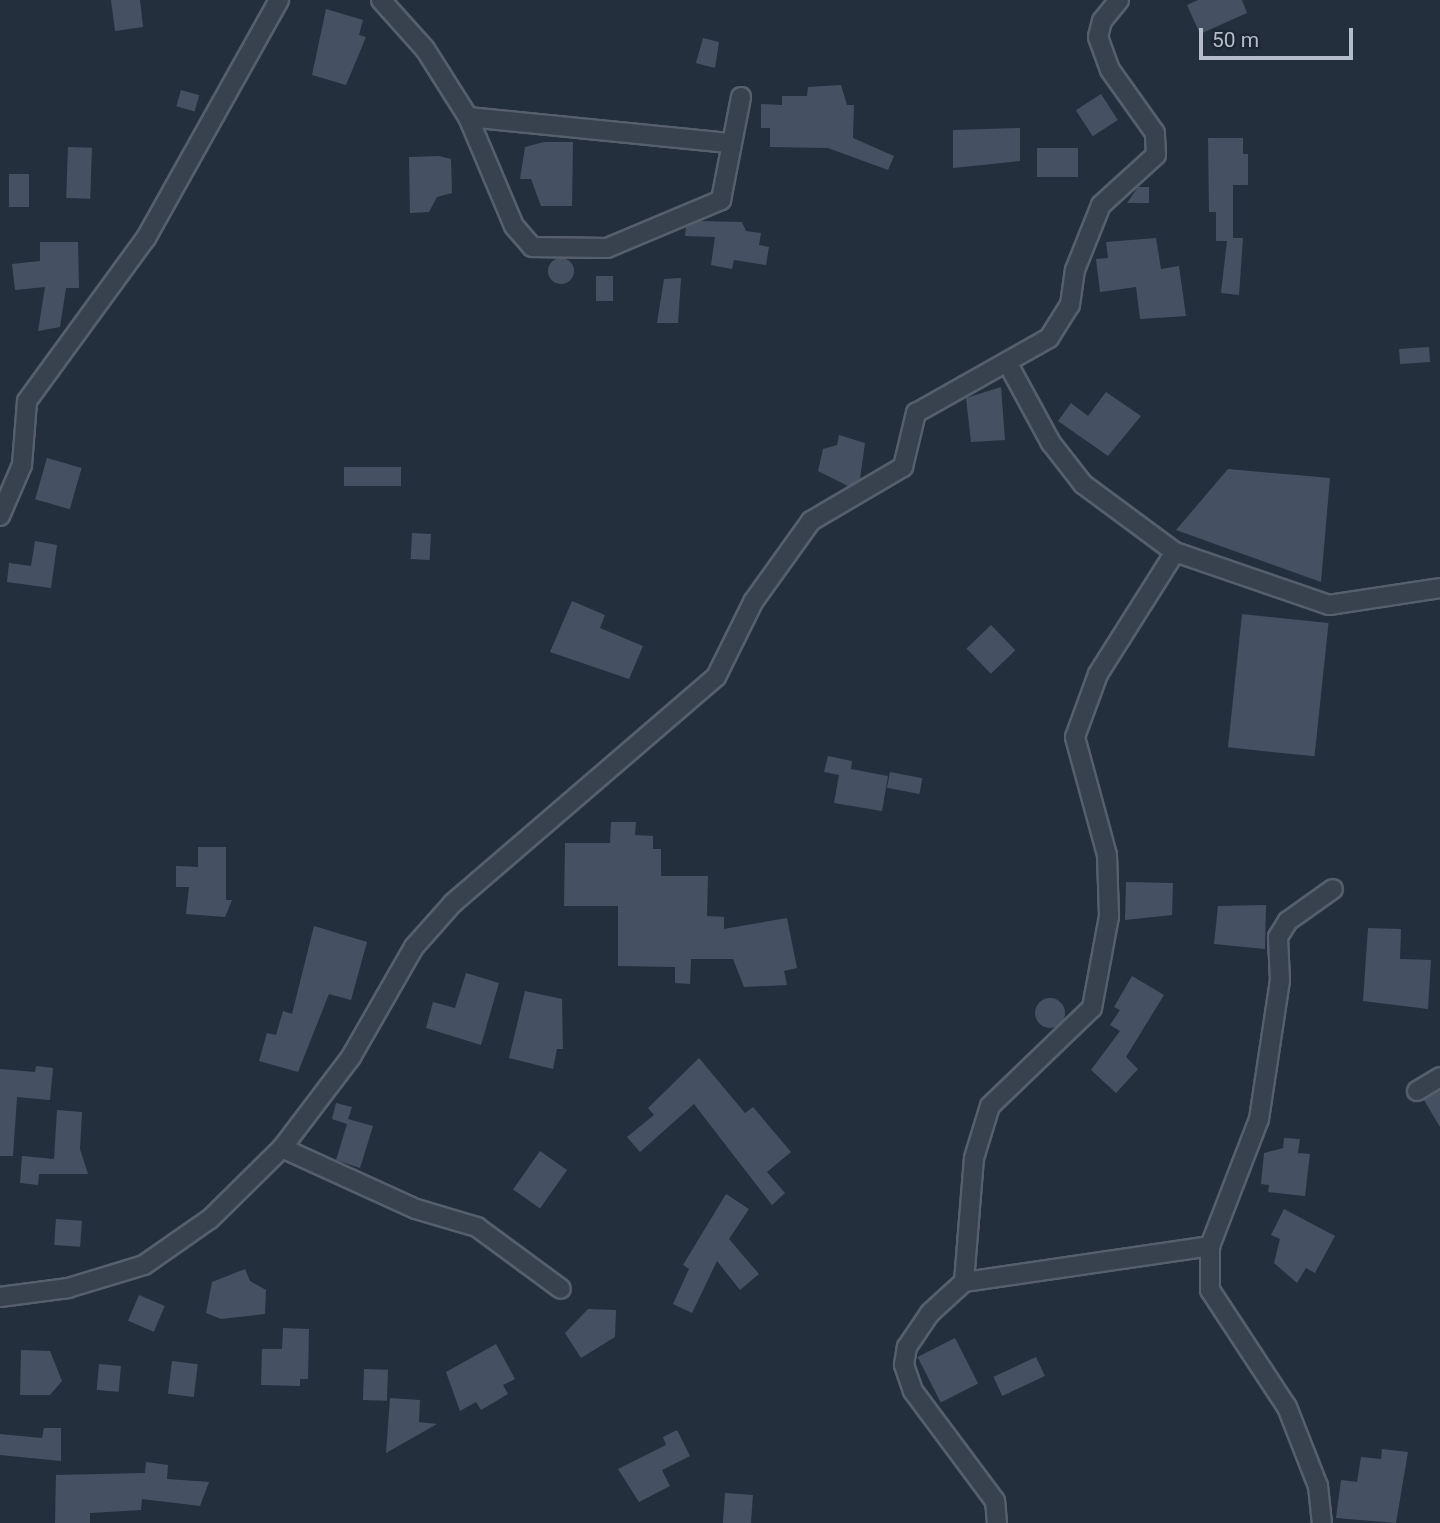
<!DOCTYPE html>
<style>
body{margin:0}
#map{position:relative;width:1440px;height:1523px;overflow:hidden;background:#242f3e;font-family:Roboto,sans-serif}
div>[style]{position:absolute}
.building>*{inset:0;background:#455162;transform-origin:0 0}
.round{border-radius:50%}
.roads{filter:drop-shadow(2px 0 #565f6c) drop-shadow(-2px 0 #565f6c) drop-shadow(0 2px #565f6c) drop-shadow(0 -2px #565f6c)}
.minor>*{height:18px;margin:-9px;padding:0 9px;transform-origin:9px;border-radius:9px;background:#38414e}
span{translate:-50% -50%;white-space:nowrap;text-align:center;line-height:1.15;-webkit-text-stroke:7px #1d2633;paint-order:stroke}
.scale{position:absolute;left:1199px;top:28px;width:154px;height:32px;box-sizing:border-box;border:4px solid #b4bcc9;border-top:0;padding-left:9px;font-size:21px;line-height:24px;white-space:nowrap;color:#b4bcc9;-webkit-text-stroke:5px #1d2633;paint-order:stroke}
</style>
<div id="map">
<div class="building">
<i style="clip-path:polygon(111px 0,140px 0,143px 27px,115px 31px)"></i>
<i style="clip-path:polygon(1198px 0,1242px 0,1247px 13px,1200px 34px,1187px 5px)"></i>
<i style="clip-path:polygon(326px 9px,363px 20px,359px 35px,366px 37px,346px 85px,312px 75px)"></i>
<i style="clip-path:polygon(703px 38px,719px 42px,715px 68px,696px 63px)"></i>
<i style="clip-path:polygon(841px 85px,847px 105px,854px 105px,853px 138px,894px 156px,888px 170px,828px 148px,770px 147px,770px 128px,761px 128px,761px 104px,782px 105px,782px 96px,807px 96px,808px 87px)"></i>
<i style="left:181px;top:90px;width:19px;height:17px;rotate:16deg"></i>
<i style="left:1101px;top:94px;width:31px;height:30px;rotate:57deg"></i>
<i style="clip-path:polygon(1020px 128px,1020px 161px,953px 168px,953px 130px)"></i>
<i style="clip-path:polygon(1208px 138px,1243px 138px,1243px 154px,1248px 154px,1248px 185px,1233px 185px,1233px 238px,1243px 238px,1239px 295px,1221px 293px,1227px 241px,1216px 241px,1216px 212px,1209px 212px)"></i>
<i style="clip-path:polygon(544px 142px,573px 142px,572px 206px,541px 206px,531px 179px,520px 179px,525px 147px)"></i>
<i style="left:68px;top:147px;width:24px;height:51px;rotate:2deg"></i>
<i style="left:1037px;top:148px;width:41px;height:29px"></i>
<i style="clip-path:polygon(439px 156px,451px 159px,452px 193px,437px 197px,429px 212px,410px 213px,409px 157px)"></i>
<i style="left:9px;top:174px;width:20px;height:33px"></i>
<i style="clip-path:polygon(1138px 187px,1149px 187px,1149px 203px,1127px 203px)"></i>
<i style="clip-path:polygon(701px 221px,742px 222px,746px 231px,761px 233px,759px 245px,769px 247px,766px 265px,734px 260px,732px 269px,711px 265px,715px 237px,685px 236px,686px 227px)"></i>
<i style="clip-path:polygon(1156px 238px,1161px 269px,1179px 266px,1186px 316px,1140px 319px,1136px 287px,1100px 292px,1096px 259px,1108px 258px,1106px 242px)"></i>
<i style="clip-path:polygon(40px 242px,78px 242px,79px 288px,66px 288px,60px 327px,38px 331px,45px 287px,15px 290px,12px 264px,40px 261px)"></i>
<i class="round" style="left:548px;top:258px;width:26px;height:26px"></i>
<i style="left:596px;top:276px;width:17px;height:25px"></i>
<i style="clip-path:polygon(681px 278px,678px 323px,657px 323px,664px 279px)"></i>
<i style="left:1429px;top:347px;width:15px;height:30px;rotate:86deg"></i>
<i style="clip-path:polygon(1001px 387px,1005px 440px,971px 442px,966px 398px)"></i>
<i style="clip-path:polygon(1106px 392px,1141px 416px,1108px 456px,1058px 421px,1071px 403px,1088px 416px)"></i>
<i style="clip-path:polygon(839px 435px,865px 443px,860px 479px,848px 486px,818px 471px,823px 449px,837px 445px)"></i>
<i style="left:47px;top:458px;width:36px;height:43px;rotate:16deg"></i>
<i style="left:344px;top:467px;width:57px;height:19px"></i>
<i style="clip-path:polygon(1228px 469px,1330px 478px,1321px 582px,1176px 530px)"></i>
<i style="left:412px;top:533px;width:19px;height:26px;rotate:3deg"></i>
<i style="clip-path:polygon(35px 541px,57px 545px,51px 588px,7px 582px,9px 563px,31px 566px)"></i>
<i style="clip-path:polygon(572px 601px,605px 615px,600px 628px,643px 646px,629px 679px,550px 652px)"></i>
<i style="left:1242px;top:614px;width:87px;height:134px;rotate:6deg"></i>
<i style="left:991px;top:625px;width:35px;height:34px;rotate:46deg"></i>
<i style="clip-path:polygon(828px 756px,852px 761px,851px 769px,888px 776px,882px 811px,834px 803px,839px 775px,824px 772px)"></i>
<i style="left:890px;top:772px;width:33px;height:16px;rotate:11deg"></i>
<i style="clip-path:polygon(611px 822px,636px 822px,635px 835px,653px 836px,653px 849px,661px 849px,661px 876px,708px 876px,707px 916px,724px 917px,724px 929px,787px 918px,797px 968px,784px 971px,787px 985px,744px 987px,733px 959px,691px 959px,690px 984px,675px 983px,675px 967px,618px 966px,618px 906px,564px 906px,565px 843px,610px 843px)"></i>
<i style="clip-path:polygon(198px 847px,226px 847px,226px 900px,232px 900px,225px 917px,186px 914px,189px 887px,176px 887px,176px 866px,198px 867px)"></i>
<i style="clip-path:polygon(1126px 882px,1173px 883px,1172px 915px,1125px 920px)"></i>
<i style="clip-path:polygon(1266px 905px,1265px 949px,1214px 944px,1218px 906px)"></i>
<i style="clip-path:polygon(314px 926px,367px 942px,351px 1000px,329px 994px,298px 1072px,259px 1061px,267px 1033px,276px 1035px,283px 1011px,292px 1014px)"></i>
<i style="clip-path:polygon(1368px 928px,1401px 929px,1400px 959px,1431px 960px,1428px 1009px,1363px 1001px)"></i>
<i style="clip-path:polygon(466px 973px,499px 983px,481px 1045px,426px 1028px,433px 1002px,455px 1008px)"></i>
<i style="clip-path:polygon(1132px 976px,1164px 995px,1126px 1057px,1138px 1069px,1116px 1093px,1091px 1070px,1120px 1031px,1110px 1025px,1120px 1010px,1114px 1007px)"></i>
<i style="clip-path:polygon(525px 991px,562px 999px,563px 1049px,557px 1049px,553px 1069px,509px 1058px)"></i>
<i class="round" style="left:1035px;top:998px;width:30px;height:30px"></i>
<i style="clip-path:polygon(699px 1058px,745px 1113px,753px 1107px,791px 1152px,767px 1172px,785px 1193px,772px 1205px,694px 1104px,640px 1152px,627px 1137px,654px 1115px,648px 1108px)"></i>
<i style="clip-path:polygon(36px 1066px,53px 1068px,50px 1100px,17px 1097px,13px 1156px,0 1156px,0 1069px,35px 1072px)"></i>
<i style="clip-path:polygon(1440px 1090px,1440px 1127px,1424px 1100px)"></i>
<i style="clip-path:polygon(336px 1103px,352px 1107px,348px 1119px,373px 1126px,360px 1168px,336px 1160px,347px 1124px,332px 1119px)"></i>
<i style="clip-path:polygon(57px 1110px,82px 1112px,80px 1149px,88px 1174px,39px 1174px,38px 1185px,20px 1183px,22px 1156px,54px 1159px)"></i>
<i style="clip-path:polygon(1284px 1138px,1300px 1139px,1298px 1153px,1310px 1154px,1305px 1196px,1268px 1192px,1269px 1185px,1261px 1184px,1264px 1153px,1283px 1148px)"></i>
<i style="left:540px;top:1151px;width:33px;height:47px;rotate:35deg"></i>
<i style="clip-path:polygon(726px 1194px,749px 1209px,729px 1239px,759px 1274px,740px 1290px,717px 1261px,692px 1313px,673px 1304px,689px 1269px,683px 1265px)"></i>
<i style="clip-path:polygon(1284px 1209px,1335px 1236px,1315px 1273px,1306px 1268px,1297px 1283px,1274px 1263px,1280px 1239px,1271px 1235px)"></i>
<i style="left:56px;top:1219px;width:26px;height:26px;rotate:4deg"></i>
<i style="clip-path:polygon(245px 1269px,250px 1281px,266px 1290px,265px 1314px,221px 1319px,206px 1313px,212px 1282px)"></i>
<i style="left:139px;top:1295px;width:28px;height:28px;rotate:23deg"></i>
<i style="clip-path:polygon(588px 1309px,616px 1310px,615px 1337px,581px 1358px,565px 1333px)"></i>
<i style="clip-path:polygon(283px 1328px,309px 1329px,308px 1379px,300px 1379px,300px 1386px,261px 1385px,262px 1349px,282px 1349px)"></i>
<i style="left:955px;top:1338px;width:51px;height:42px;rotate:63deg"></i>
<i style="clip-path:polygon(496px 1344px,515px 1379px,503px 1385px,508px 1394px,481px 1410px,476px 1402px,460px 1411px,446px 1372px)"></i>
<i style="clip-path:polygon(21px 1350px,50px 1351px,62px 1381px,50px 1395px,20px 1395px)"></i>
<i style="left:1036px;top:1357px;width:21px;height:47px;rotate:65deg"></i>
<i style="left:172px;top:1361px;width:26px;height:33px;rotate:7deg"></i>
<i style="left:99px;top:1364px;width:22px;height:26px;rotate:5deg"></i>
<i style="left:364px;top:1369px;width:24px;height:31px;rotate:2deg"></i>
<i style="clip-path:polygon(390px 1398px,420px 1400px,419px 1422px,437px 1424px,386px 1453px)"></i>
<i style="clip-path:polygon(44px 1428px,61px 1428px,61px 1461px,0 1455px,0 1434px,42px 1438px)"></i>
<i style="clip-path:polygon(677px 1430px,690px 1456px,662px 1470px,670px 1486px,639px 1502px,618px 1469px,666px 1445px,663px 1437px)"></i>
<i style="clip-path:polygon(1382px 1449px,1408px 1452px,1396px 1523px,1336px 1518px,1341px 1480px,1357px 1482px,1361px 1457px,1381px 1459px)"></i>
<i style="clip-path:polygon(146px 1462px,168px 1465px,167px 1479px,209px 1482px,200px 1506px,142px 1499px,141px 1510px,90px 1513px,90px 1523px,55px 1523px,56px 1475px,145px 1473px)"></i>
<i style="left:725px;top:1493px;width:28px;height:30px;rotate:4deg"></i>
</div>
<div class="roads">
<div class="minor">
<i style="left:381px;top:0;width:66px;rotate:48.1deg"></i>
<i style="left:425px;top:49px;width:80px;rotate:57.7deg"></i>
<i style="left:468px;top:117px;width:118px;rotate:67.1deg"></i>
<i style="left:514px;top:226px;width:28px;rotate:49deg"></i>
<i style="left:532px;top:247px;width:75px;rotate:0.8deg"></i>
<i style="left:607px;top:248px;width:124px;rotate:-22.8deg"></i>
<i style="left:721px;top:200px;width:105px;rotate:-79deg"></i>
<i style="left:468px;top:117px;width:262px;rotate:5.7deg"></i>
<i style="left:1007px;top:362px;width:92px;rotate:61.5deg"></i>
<i style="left:1051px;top:443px;width:52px;rotate:52deg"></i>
<i style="left:1083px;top:484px;width:114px;rotate:36.5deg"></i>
<i style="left:1175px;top:552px;width:163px;rotate:19deg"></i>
<i style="left:1329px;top:605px;width:112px;rotate:-8.7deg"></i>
<i style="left:0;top:516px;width:56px;rotate:-66.7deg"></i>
<i style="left:22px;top:465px;width:64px;rotate:-85.5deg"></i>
<i style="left:27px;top:401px;width:202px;rotate:-53.9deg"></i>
<i style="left:146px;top:238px;width:273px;rotate:-60.8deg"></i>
<i style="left:1417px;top:1091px;width:27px;rotate:-31deg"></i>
<i style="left:282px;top:1148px;width:147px;rotate:24.5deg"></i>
<i style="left:416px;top:1209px;width:64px;rotate:16.4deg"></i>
<i style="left:477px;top:1227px;width:104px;rotate:36.4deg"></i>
<i style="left:1210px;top:1246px;width:44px;rotate:90deg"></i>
<i style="left:1210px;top:1290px;width:140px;rotate:56.7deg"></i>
<i style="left:1287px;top:1407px;width:85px;rotate:68.6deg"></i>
<i style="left:1318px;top:1486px;width:37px;rotate:84deg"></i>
<i style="left:964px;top:1282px;width:124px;rotate:-85.4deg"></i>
<i style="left:974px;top:1158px;width:54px;rotate:-72.9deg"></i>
<i style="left:990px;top:1106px;width:141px;rotate:-43.9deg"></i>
<i style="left:1092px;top:1008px;width:94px;rotate:-79.5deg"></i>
<i style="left:1109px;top:916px;width:61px;rotate:-91.9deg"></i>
<i style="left:1107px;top:855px;width:122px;rotate:-105.2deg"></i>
<i style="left:1075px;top:737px;width:67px;rotate:-69.9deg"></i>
<i style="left:1098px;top:674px;width:144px;rotate:-57.7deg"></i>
<i style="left:0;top:1297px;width:69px;rotate:-7.5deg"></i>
<i style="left:68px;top:1288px;width:79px;rotate:-16.8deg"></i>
<i style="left:144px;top:1265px;width:80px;rotate:-34.9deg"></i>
<i style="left:210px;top:1219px;width:101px;rotate:-44.6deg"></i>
<i style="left:282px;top:1148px;width:114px;rotate:-52.8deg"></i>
<i style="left:351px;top:1057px;width:127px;rotate:-60.2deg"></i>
<i style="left:414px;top:947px;width:59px;rotate:-48.4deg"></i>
<i style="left:453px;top:903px;width:347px;rotate:-40.7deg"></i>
<i style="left:716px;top:677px;width:84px;rotate:-63.7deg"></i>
<i style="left:753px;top:602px;width:100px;rotate:-54.4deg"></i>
<i style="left:811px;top:521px;width:107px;rotate:-30.4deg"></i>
<i style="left:903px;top:467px;width:56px;rotate:-76.5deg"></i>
<i style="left:916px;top:413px;width:153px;rotate:-29.4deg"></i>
<i style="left:1049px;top:338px;width:39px;rotate:-58deg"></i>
<i style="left:1070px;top:305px;width:35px;rotate:-82deg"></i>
<i style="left:1075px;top:270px;width:70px;rotate:-68.2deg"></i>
<i style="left:1101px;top:205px;width:74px;rotate:-42.3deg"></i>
<i style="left:1156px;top:155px;width:22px;rotate:-93deg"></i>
<i style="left:1155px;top:133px;width:77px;rotate:-125.5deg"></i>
<i style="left:1110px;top:70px;width:35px;rotate:-110deg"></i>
<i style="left:1098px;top:37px;width:16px;rotate:-76deg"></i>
<i style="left:1102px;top:21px;width:27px;rotate:-51deg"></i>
<i style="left:997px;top:1523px;width:22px;rotate:-95deg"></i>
<i style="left:995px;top:1501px;width:137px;rotate:-126.7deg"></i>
<i style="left:913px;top:1391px;width:28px;rotate:-109deg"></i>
<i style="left:904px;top:1365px;width:18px;rotate:-81deg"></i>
<i style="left:907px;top:1347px;width:41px;rotate:-55.9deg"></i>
<i style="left:930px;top:1313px;width:46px;rotate:-42.4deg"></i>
<i style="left:964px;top:1282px;width:249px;rotate:-8.3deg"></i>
<i style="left:1210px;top:1246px;width:136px;rotate:-68.9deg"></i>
<i style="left:1259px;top:1119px;width:141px;rotate:-81.4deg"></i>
<i style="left:1280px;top:980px;width:43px;rotate:-92.7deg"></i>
<i style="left:1278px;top:937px;width:19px;rotate:-58deg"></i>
<i style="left:1288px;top:921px;width:55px;rotate:-35.4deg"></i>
</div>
</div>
<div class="scale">50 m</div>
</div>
